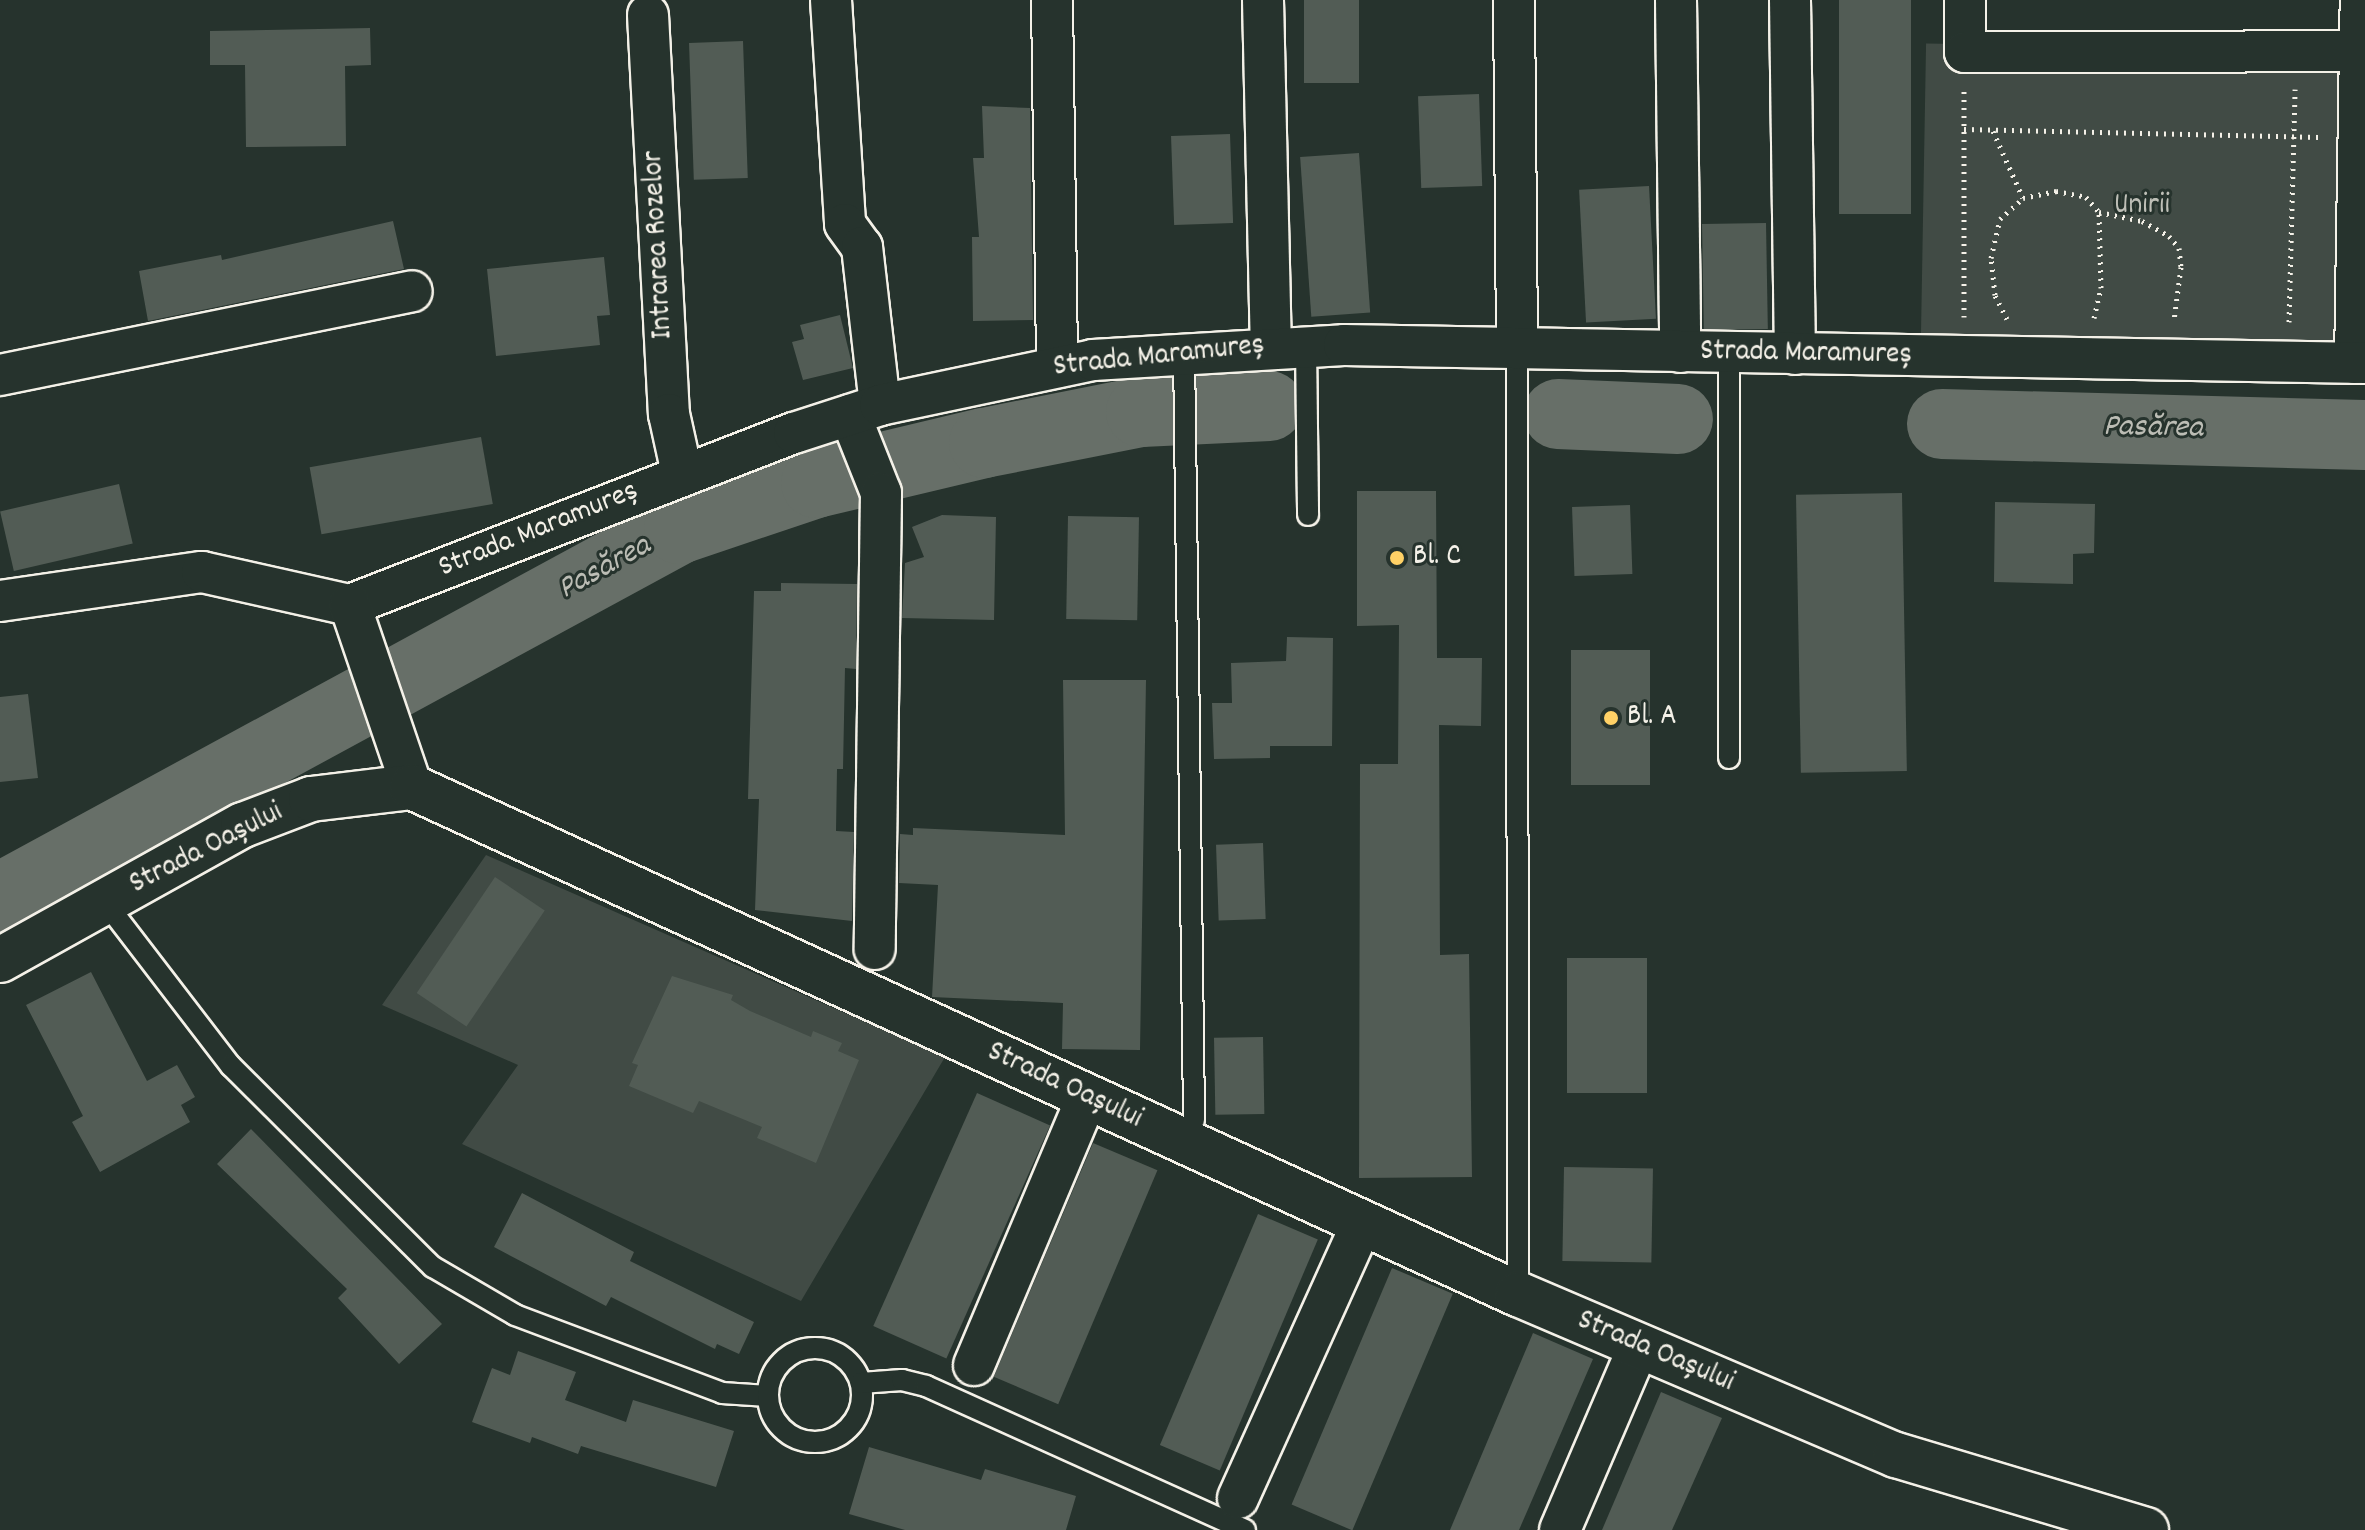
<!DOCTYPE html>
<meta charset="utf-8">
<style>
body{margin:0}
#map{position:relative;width:2365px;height:1530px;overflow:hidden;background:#26332d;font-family:Dekko,sans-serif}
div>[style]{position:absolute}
.green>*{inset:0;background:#414b45;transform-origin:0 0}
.river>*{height:70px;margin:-35px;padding:0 35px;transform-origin:35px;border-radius:35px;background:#676f68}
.building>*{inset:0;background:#525c55;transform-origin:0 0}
.path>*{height:5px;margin-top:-2.5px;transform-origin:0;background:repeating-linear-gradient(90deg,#f4f1e8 0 2px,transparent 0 8px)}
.roads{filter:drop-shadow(2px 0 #f4f1e8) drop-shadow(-2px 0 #f4f1e8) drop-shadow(0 2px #f4f1e8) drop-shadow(0 -2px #f4f1e8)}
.lane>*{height:20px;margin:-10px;padding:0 10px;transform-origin:10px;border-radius:10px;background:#26332d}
.lane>.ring{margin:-10px;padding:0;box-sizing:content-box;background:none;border:20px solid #26332d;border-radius:50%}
.street>*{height:40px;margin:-20px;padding:0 20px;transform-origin:20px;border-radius:20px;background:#26332d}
.secondary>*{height:44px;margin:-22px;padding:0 22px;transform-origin:22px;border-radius:22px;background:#26332d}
.dots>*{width:22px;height:22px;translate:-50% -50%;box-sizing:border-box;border:4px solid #26332d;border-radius:50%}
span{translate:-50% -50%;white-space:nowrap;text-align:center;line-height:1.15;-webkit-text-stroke:6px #26332d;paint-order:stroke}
.park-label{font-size:30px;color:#bebfb7}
.street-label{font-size:30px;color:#f4f1e8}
.poi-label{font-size:30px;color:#f4f1e8}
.left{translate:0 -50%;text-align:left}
.water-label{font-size:32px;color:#bcbdb5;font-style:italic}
</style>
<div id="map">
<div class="green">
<i style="left:2360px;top:51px;width:312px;height:434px;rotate:91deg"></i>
<i style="clip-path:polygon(486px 855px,945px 1057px,801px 1301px,462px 1144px,518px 1065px,382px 1005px)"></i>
</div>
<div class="river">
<i style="left:1558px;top:414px;width:120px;rotate:2.4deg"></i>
<i style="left:1942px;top:424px;width:423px;rotate:1.5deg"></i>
<i style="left:0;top:898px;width:773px;rotate:-28.52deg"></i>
<i style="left:679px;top:529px;width:145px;rotate:-18.6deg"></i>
<i style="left:816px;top:483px;width:173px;rotate:-13.4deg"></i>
<i style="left:984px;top:443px;width:160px;rotate:-11.2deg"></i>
<i style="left:1141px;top:412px;width:128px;rotate:-2.7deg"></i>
</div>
<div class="building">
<i style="left:1304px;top:0;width:55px;height:83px"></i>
<i style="left:1839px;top:0;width:72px;height:214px"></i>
<i style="clip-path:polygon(370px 28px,371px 65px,345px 66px,346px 146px,246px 147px,245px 65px,210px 65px,210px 31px)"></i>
<i style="left:743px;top:41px;width:137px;height:54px;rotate:88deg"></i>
<i style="left:1479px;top:94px;width:92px;height:61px;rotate:88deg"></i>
<i style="clip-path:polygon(982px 106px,1030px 108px,1033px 320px,973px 321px,972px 237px,979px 237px,973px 158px,984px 158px)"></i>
<i style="left:1230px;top:134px;width:89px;height:59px;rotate:88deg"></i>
<i style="left:1359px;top:153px;width:160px;height:59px;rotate:86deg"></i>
<i style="left:1649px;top:186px;width:133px;height:70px;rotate:87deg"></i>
<i style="clip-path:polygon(393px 221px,404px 269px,148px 321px,139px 271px,221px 255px,222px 260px)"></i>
<i style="left:1766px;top:223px;width:106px;height:64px;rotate:89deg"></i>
<i style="clip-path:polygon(604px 257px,610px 315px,597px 316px,600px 345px,496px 356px,487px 269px)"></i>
<i style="clip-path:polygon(840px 315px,853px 368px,803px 380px,792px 342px,804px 339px,800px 325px)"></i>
<i style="left:481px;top:437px;width:68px;height:174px;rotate:80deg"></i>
<i style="left:119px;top:484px;width:61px;height:122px;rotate:77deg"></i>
<i style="clip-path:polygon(1357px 491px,1436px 491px,1437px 658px,1482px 658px,1481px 726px,1439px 725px,1440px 955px,1469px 954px,1472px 1177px,1359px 1178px,1360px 764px,1398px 764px,1399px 625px,1357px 626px)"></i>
<i style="left:1902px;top:493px;width:278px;height:106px;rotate:89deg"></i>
<i style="clip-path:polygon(1995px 502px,2095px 504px,2094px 553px,2073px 554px,2073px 584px,1994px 582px)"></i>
<i style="left:1630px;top:505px;width:69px;height:58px;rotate:88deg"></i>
<i style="clip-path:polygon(942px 515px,996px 517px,994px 620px,902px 618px,905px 563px,924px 557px,912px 527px)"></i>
<i style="left:1068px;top:516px;width:71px;height:103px;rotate:1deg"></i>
<i style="clip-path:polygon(781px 583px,857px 584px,856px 669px,845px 668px,843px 769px,837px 769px,836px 831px,854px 832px,852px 921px,755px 910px,759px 799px,748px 799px,754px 591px,781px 591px)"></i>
<i style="clip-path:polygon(1287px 637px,1333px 638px,1332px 746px,1270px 746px,1270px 758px,1214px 759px,1212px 703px,1232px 703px,1231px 663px,1286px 661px)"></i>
<i style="left:1571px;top:650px;width:79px;height:135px"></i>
<i style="clip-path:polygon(1063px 680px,1146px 680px,1140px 1050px,1062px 1049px,1063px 1003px,932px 997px,938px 885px,899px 883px,900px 834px,913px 835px,913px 828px,1065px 835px)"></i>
<i style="clip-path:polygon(28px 694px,38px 778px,0 782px,0 697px)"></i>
<i style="left:1263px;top:843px;width:76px;height:47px;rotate:88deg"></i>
<i style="left:495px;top:877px;width:60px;height:140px;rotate:34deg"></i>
<i style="left:1567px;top:958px;width:80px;height:135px"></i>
<i style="clip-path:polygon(91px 972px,147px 1081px,177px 1065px,195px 1097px,181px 1105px,190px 1122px,100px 1172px,72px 1122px,83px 1116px,26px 1005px)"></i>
<i style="clip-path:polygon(672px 976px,733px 995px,731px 1000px,750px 1011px,811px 1037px,813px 1031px,842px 1043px,838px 1051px,859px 1060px,816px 1163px,757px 1138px,762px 1127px,699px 1101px,693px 1113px,629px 1086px,638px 1065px,632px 1063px)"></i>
<i style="left:1263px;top:1037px;width:77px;height:49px;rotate:89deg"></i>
<i style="left:977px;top:1093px;width:80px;height:255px;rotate:24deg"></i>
<i style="clip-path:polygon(251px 1129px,442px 1324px,399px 1364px,338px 1298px,347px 1289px,217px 1164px)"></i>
<i style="left:1093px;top:1143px;width:70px;height:254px;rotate:23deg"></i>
<i style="left:1564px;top:1167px;width:89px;height:94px;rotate:1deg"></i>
<i style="clip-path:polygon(522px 1193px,634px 1252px,630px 1261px,754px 1322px,739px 1354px,717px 1344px,715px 1349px,611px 1297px,606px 1306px,494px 1247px)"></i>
<i style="left:1258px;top:1214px;width:65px;height:251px;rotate:23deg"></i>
<i style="left:1392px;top:1268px;width:66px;height:257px;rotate:23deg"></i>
<i style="clip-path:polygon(1533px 1333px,1593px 1359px,1519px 1530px,1450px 1530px)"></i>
<i style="clip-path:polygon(518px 1351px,576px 1372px,565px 1400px,626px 1422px,633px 1400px,734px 1431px,716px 1487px,581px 1446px,578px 1454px,532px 1437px,530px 1443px,472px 1422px,492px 1368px,510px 1375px)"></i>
<i style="clip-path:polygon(1661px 1392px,1722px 1418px,1672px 1530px,1602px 1530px)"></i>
<i style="clip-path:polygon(869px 1447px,981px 1480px,985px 1469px,1076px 1496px,1066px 1530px,905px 1530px,849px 1514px)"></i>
</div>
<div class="path">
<i style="left:1964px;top:129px;width:355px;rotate:1.3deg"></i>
<i style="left:1993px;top:131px;width:73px;rotate:65.9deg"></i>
<i style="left:1964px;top:317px;width:226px;rotate:-90deg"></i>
<i style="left:2094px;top:318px;width:31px;rotate:-77deg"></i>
<i style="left:2101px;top:288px;width:76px;rotate:-91.5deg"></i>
<i style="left:2007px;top:319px;width:27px;rotate:-117deg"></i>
<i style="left:1995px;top:295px;width:37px;rotate:-96deg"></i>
<i style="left:1991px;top:258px;width:40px;rotate:-77deg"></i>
<i style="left:2000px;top:219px;width:31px;rotate:-42deg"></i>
<i style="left:2023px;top:198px;width:34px;rotate:-12deg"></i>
<i style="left:2056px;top:191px;width:31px;rotate:11deg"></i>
<i style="left:2086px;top:197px;width:20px;rotate:49deg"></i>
<i style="left:2099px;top:212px;width:44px;rotate:11.8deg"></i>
<i style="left:2142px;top:221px;width:31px;rotate:29deg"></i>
<i style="left:2169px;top:236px;width:16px;rotate:50deg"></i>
<i style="left:2179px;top:248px;width:19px;rotate:84deg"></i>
<i style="left:2181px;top:267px;width:53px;rotate:97.5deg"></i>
<i style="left:2289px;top:322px;width:233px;rotate:-88.5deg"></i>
</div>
<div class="roads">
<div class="lane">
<i style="left:1306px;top:345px;width:170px;rotate:89.3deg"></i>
<i style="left:1517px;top:349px;width:945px;rotate:89.94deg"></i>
<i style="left:1184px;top:351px;width:769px;rotate:89.25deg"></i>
<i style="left:1729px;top:353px;width:405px;rotate:90deg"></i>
<i style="left:105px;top:902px;width:207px;rotate:52.5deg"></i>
<i style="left:231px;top:1066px;width:285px;rotate:44.9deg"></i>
<i style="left:433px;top:1267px;width:95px;rotate:30.3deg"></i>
<i style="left:515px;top:1315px;width:221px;rotate:20.6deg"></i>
<i style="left:722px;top:1393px;width:46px;rotate:3.7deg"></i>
<i class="ring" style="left:768px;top:1348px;width:74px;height:74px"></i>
<i style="left:861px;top:1383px;width:41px;rotate:-4.2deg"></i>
<i style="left:902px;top:1380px;width:25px;rotate:14deg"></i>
<i style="left:926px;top:1386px;width:350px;rotate:24.3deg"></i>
</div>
<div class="street">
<i style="left:831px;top:0;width:224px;rotate:86.4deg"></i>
<i style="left:845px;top:224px;width:29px;rotate:54deg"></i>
<i style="left:862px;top:247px;width:159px;rotate:83.5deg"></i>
<i style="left:1052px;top:0;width:367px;rotate:89.2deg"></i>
<i style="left:1263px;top:0;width:345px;rotate:88.7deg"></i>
<i style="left:1514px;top:0;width:349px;rotate:89.5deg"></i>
<i style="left:1676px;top:0;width:352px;rotate:89.3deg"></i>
<i style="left:1790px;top:0;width:354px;rotate:89.2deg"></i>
<i style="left:1965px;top:0;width:52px;rotate:90deg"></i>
<i style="left:1965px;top:52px;width:400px;rotate:-0.1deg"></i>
<i style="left:648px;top:15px;width:400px;rotate:87deg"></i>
<i style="left:669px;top:414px;width:60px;rotate:77.6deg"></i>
<i style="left:2355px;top:363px;width:363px;rotate:-89.1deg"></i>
<i style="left:0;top:375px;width:420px;rotate:-11.5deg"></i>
<i style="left:850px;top:415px;width:84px;rotate:68.3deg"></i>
<i style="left:881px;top:493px;width:456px;rotate:90.8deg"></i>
<i style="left:0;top:601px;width:204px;rotate:-8.2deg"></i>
<i style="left:202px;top:572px;width:152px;rotate:12.6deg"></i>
<i style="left:350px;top:605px;width:476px;rotate:-21.2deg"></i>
<i style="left:794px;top:433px;width:90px;rotate:-18deg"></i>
<i style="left:880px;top:405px;width:218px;rotate:-11.9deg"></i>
<i style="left:1093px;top:360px;width:251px;rotate:-3.4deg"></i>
<i style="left:1344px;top:345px;width:1021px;rotate:1.01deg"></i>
<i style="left:350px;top:605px;width:192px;rotate:71.2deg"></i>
<i style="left:974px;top:1365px;width:291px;rotate:-67.1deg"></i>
<i style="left:1238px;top:1498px;width:301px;rotate:-65.7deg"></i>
<i style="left:1560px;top:1530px;width:200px;rotate:-66.8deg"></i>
</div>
<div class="secondary">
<i style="left:0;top:960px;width:278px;rotate:-29.1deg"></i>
<i style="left:243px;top:825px;width:73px;rotate:-20.9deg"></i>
<i style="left:311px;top:799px;width:102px;rotate:-6.8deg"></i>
<i style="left:412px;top:787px;width:1217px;rotate:24.63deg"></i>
<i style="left:1518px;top:1294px;width:411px;rotate:23.1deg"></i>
<i style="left:1896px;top:1455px;width:261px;rotate:16.7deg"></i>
</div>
</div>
<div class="dots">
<i style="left:1397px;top:558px;background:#ffd166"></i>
<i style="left:1611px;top:718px;background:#ffd166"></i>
</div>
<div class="park-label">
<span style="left:2142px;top:207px">Unirii</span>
</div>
<div class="street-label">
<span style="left:660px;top:245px;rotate:-93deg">Intrarea Rozelor</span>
<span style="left:1806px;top:355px;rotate:1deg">Strada Maramureș</span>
<span style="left:1159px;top:358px;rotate:-6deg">Strada Maramureș</span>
<span style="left:539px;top:531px;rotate:-22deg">Strada Maramureș</span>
<span style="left:207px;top:850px;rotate:-27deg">Strada Oașului</span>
<span style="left:1064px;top:1087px;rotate:25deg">Strada Oașului</span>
<span style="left:1655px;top:1353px;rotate:23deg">Strada Oașului</span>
</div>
<div class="poi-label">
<span class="left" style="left:1413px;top:558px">Bl. C</span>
<span class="left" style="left:1627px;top:718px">Bl. A</span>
</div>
<div class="water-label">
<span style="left:2153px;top:429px;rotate:1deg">Pasărea</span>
<span style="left:605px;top:569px;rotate:-29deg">Pasărea</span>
</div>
</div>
